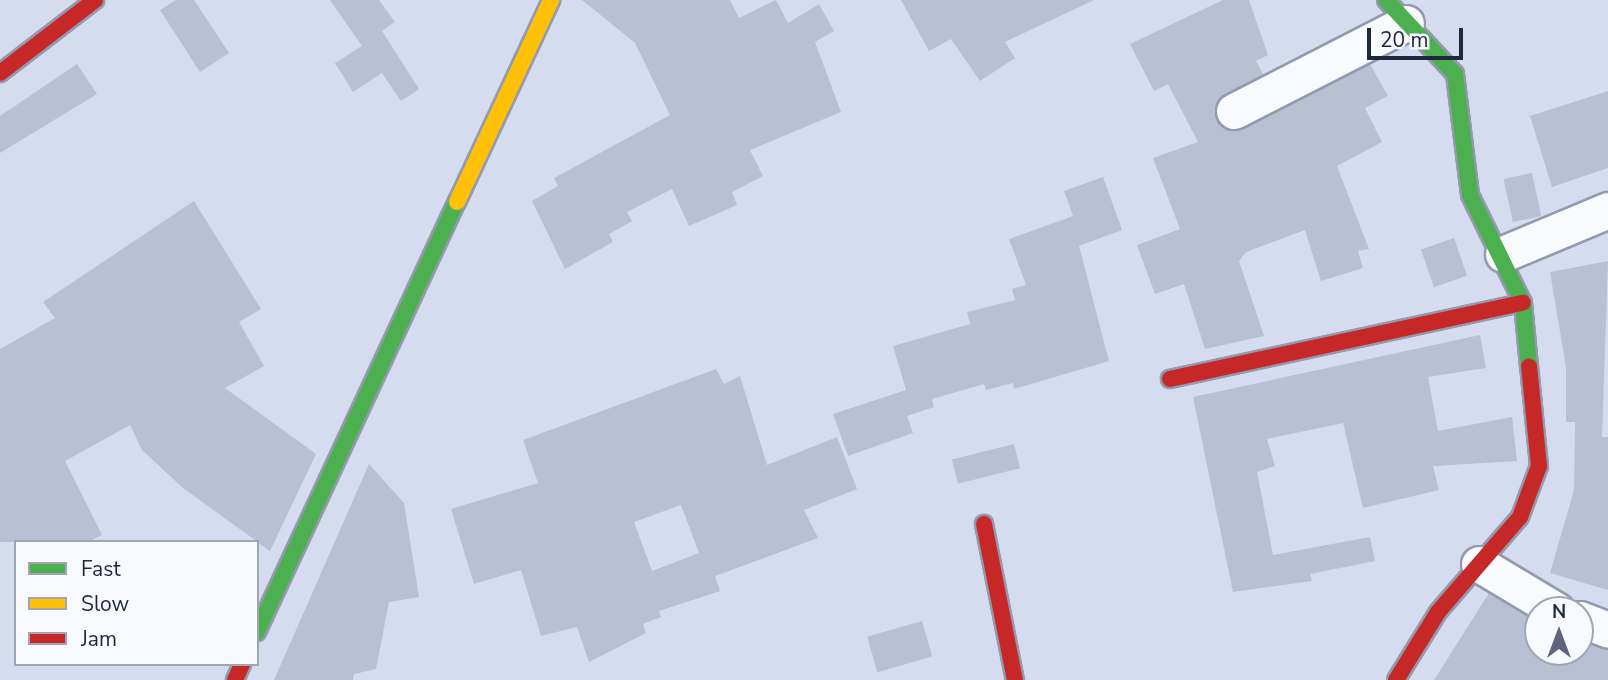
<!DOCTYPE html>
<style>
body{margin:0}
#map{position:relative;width:1608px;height:680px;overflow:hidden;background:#d5dcef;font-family:"Nunito Sans",sans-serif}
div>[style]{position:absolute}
.building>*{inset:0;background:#b8c0d3;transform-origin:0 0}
.roads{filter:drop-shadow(2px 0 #949aac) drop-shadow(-2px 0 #949aac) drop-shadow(0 2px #949aac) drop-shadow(0 -2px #949aac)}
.street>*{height:35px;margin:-17.5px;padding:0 17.5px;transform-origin:17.5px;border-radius:17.5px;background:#f9fafd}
.fast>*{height:16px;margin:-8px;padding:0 8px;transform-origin:8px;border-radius:8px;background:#4caf50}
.slow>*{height:16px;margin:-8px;padding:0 8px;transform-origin:8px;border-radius:8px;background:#ffc107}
.jam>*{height:16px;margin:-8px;padding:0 8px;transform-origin:8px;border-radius:8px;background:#c62828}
span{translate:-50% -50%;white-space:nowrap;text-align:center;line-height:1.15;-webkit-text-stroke:6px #f7f9ff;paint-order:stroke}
.legend{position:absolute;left:14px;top:540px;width:245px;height:126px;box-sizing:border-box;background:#f7f9ff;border:2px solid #a1a5b1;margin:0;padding:9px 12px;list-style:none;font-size:21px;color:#1f273d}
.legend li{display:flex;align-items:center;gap:14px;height:35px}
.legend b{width:35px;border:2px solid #a1a5b1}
.north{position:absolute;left:1524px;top:596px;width:70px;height:70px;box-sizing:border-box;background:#f7f9ff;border:2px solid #a1a5b1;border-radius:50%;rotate:0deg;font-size:19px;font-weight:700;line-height:28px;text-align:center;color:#1f273d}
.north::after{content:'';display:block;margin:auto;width:24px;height:32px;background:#5f667b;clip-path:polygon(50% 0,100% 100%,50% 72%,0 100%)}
.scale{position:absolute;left:1367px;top:28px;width:96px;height:32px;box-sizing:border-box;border:4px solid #1f273d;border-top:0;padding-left:9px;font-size:21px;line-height:24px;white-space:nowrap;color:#1f273d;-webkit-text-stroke:5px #f7f9ff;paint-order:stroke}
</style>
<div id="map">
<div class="building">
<i style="clip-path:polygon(176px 0,194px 0,229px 53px,200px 72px,160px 10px)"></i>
<i style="clip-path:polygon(330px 0,379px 0,395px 22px,382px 31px,419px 89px,401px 101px,382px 73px,353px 92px,335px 63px,362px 46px)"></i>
<i style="clip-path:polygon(582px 0,730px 0,739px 18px,776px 0,788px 23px,819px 4px,834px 31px,815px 42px,841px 112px,750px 150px,763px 176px,732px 192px,737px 205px,689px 226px,672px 189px,627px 212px,632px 221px,609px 234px,613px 242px,565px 269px,532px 201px,558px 186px,554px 178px,670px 115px,635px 43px)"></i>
<i style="clip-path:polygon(901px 0,1094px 0,1005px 42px,1015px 58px,980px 81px,951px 39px,929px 51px)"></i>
<i style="clip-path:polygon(1223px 0,1249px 0,1268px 55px,1256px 61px,1263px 74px,1217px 101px,1216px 120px,1224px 128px,1243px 129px,1370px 64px,1388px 96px,1365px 108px,1382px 142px,1337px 166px,1369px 249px,1358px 251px,1363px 268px,1321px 281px,1305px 230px,1246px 252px,1239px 261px,1264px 336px,1205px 349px,1184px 284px,1155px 294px,1137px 245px,1180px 229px,1153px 158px,1198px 142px,1168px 84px,1154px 91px,1130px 44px)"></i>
<i style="clip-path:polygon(77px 64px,97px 94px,0 153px,0 116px)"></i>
<i style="clip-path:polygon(1608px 91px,1608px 168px,1552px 187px,1530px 116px)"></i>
<i style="left:1532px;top:173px;width:44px;height:29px;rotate:78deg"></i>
<i style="clip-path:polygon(1103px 177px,1122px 230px,1079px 246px,1109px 361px,1014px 389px,1013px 383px,986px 390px,984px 384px,932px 399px,934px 407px,907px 416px,913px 433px,848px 456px,833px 414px,906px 390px,893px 346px,970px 324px,967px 312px,1015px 300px,1012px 289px,1026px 285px,1009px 239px,1073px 216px,1064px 191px)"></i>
<i style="clip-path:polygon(194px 201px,261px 309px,239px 322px,264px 366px,225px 388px,316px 454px,270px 551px,183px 488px,142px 450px,130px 425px,65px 461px,102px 535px,88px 542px,0 542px,0 349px,55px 318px,43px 302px)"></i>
<i style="left:1454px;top:238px;width:40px;height:35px;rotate:71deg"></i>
<i style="clip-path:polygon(1608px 261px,1602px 437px,1608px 437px,1608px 590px,1550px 573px,1574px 490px,1575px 422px,1566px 422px,1566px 367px,1550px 272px)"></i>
<i style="clip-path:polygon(1480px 335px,1486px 368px,1428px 377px,1438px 431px,1512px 417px,1517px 461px,1433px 466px,1439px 490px,1363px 508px,1343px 423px,1267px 439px,1275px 466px,1257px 472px,1273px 555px,1370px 537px,1375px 561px,1310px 574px,1312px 581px,1233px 592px,1193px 397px)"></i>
<i style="clip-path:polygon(evenodd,716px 369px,724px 384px,740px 376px,767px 465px,837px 437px,857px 489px,804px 510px,818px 538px,715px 576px,720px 591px,659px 611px,661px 617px,643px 624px,646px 633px,589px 662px,577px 627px,541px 636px,521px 570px,474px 584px,451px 509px,538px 483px,523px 440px,716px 369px,681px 505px,699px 553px,652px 571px,634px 522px,681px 505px)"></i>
<i style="left:1014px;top:444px;width:25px;height:64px;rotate:76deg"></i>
<i style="clip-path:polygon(369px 464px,404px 503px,419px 597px,389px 602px,376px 669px,354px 674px,353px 680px,274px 680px)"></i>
<i style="clip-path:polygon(1489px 593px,1538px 623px,1538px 652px,1580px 652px,1580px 641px,1608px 650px,1608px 680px,1434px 680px)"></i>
<i style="left:922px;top:621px;width:37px;height:57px;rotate:74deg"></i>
</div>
<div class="roads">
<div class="street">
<i style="left:1234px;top:111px;width:193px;rotate:-27.1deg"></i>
<i style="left:1503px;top:254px;width:114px;rotate:-22.7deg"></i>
<i style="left:1479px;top:564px;width:90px;rotate:30.9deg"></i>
<i style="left:1580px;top:619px;width:30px;rotate:21deg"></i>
</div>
<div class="fast">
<i style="left:1386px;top:0;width:101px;rotate:47deg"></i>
<i style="left:1455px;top:74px;width:122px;rotate:82.9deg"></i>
<i style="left:1470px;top:195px;width:120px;rotate:63.9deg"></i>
<i style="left:1523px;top:303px;width:63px;rotate:84.6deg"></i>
<i style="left:257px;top:632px;width:474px;rotate:-65.1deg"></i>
</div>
<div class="slow">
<i style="left:457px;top:202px;width:223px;rotate:-65deg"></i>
</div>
<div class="jam">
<i style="left:0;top:73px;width:120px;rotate:-37.5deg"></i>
<i style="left:1170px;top:379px;width:361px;rotate:-12.2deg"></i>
<i style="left:984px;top:524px;width:159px;rotate:78.8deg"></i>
<i style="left:235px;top:680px;width:17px;rotate:-66deg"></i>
<i style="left:1396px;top:680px;width:80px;rotate:-58.3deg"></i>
<i style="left:1438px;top:612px;width:125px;rotate:-49.2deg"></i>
<i style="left:1520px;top:517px;width:54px;rotate:-69.6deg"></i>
<i style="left:1539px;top:466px;width:100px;rotate:-95.7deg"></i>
</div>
</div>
<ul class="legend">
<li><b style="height:9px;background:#4caf50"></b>Fast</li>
<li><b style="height:9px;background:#ffc107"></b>Slow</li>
<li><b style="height:9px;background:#c62828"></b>Jam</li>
</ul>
<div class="north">N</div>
<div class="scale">20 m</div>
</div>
